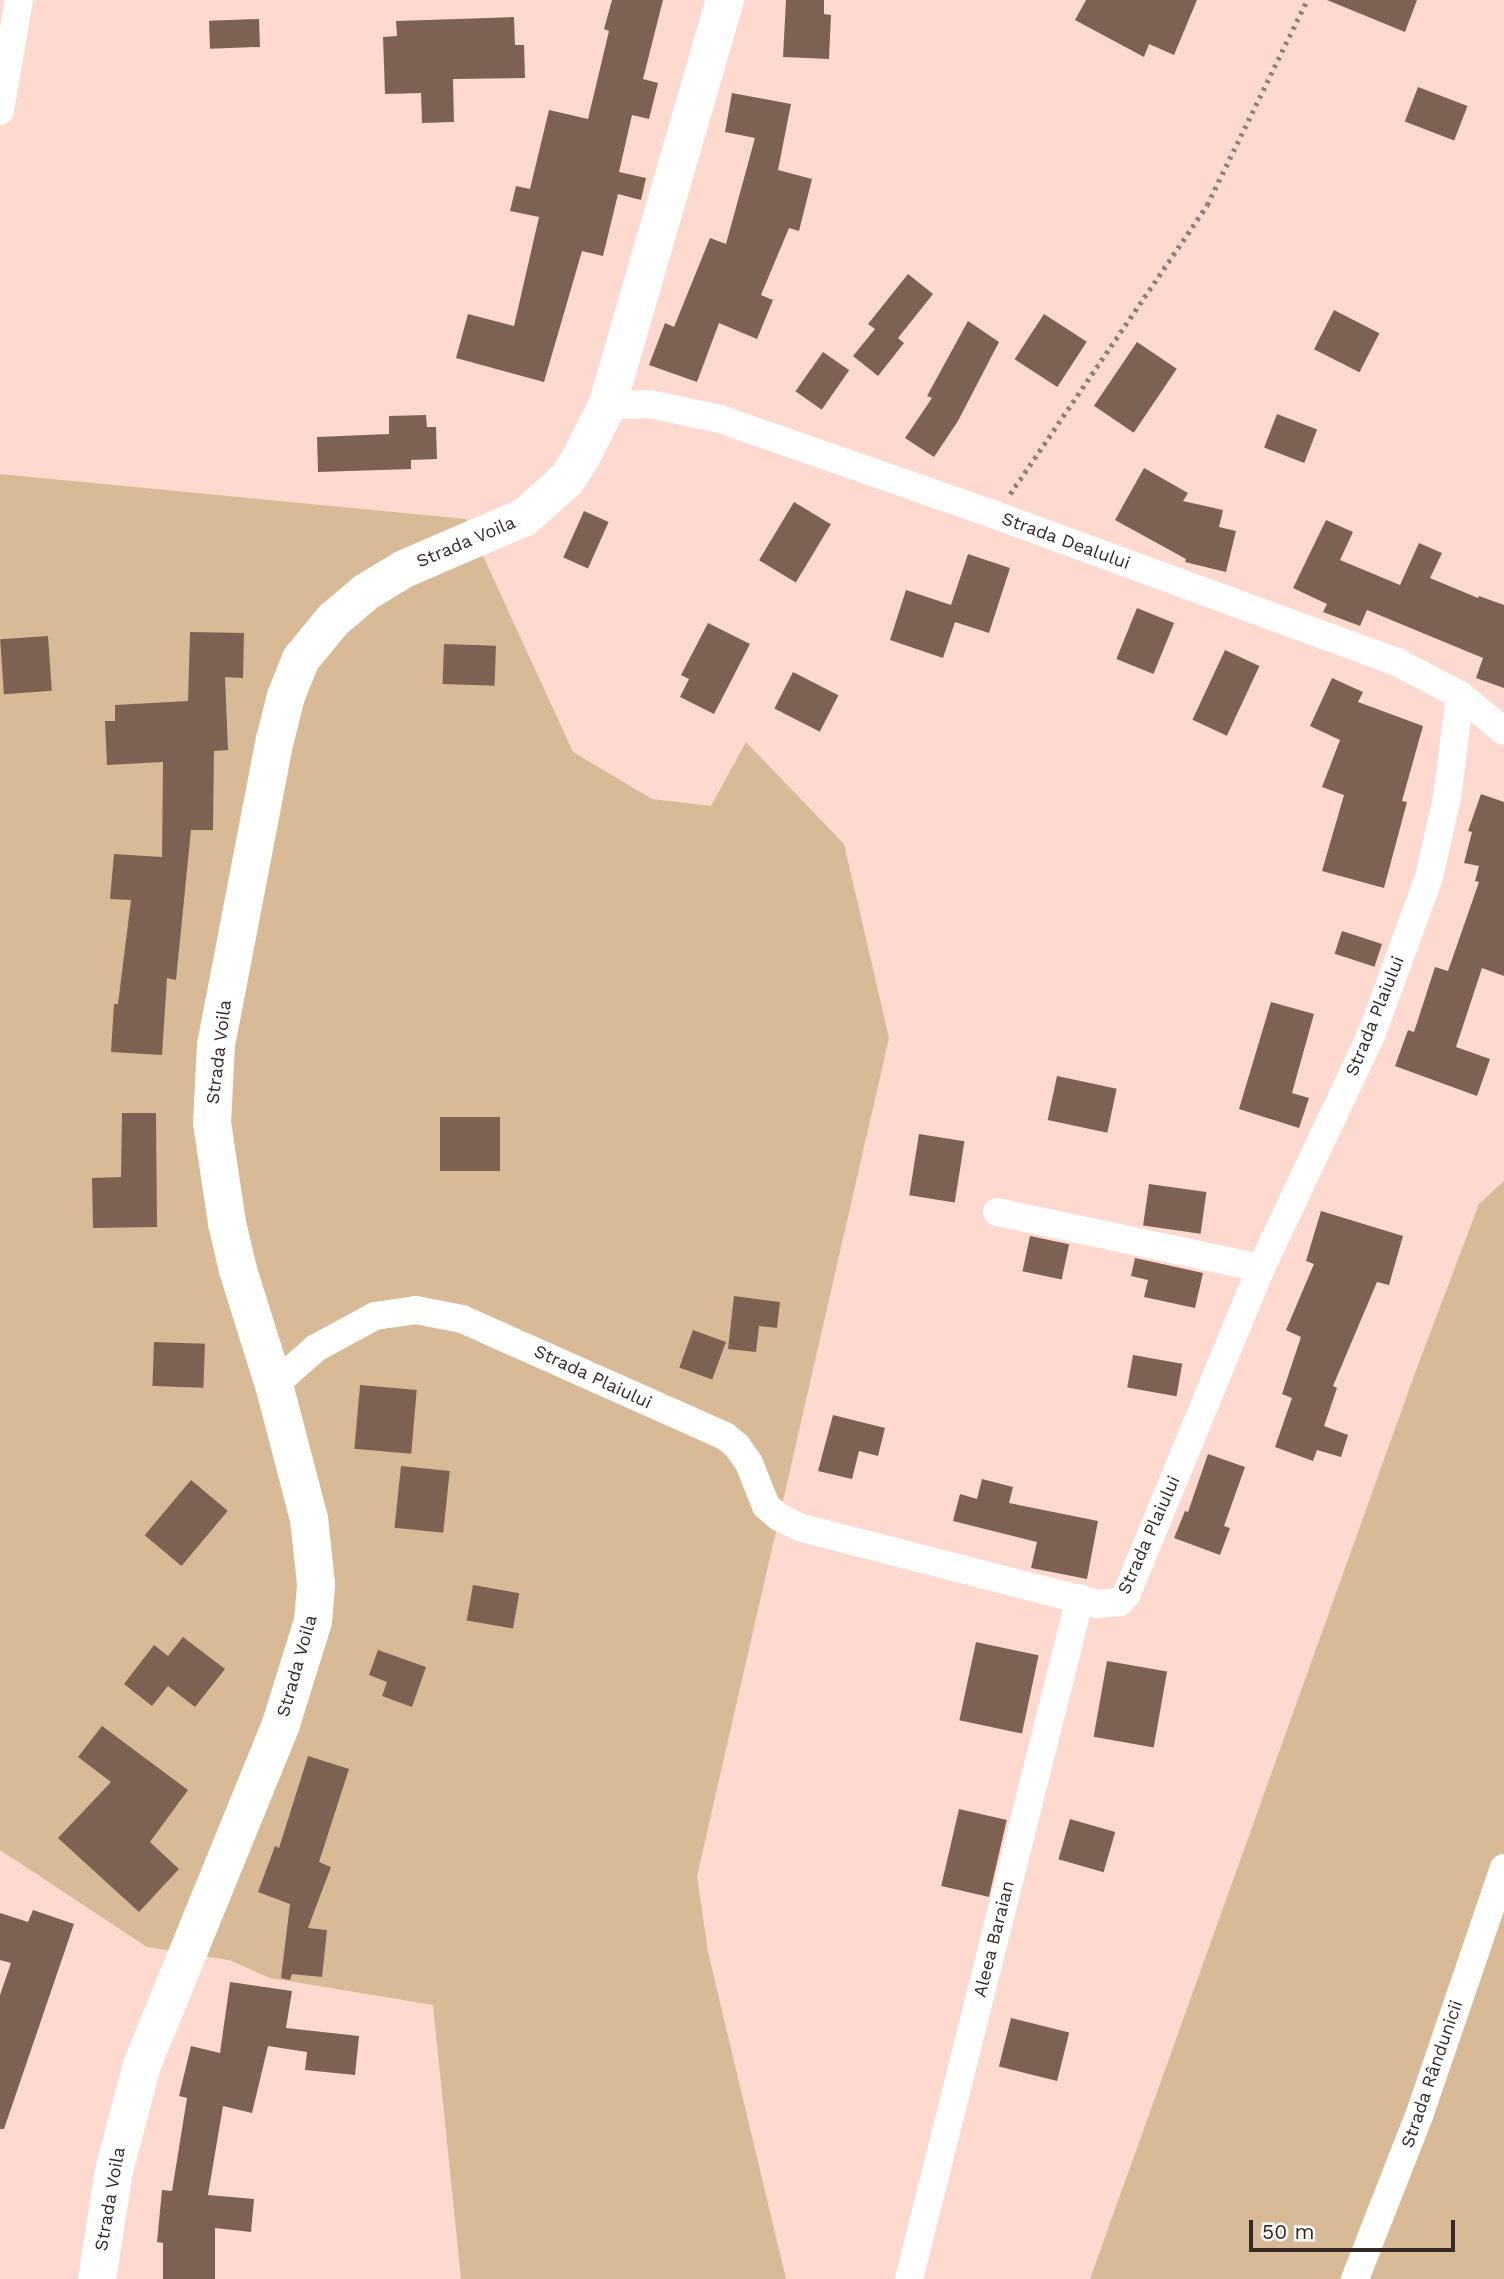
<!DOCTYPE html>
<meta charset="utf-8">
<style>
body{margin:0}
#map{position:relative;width:1504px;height:2279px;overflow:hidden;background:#fdd9d0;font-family:"Work Sans",sans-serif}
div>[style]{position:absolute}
.green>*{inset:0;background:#d9ba96}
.building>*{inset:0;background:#7d6253;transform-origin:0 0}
.path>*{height:4.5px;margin-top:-2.25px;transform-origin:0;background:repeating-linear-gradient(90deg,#967e78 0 3.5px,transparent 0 8.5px)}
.street>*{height:28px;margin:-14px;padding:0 14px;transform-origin:14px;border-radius:14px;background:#fff}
.secondary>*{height:38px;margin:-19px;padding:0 19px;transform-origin:19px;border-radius:19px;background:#fff}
span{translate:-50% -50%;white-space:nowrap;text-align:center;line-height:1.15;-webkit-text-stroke:7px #fff;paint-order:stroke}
.street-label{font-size:18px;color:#352825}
.scale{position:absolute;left:1249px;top:2220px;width:206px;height:32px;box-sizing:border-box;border:4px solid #352825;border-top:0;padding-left:9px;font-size:21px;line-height:24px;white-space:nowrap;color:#352825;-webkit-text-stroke:5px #fff;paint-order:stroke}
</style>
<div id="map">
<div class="green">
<i style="clip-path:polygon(0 474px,466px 519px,573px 752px,652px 799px,711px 806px,746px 742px,844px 844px,889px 1038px,697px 1876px,708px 1952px,786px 2279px,461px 2279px,433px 2005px,270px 1978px,229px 1960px,147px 1947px,0 1850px)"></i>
<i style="clip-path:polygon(1504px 1181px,1504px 2279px,1090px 2279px,1415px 1373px,1479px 1204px)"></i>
</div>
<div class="building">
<i style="clip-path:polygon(612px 0,663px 0,643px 79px,658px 83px,649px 119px,632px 115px,619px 172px,646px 178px,641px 200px,618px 194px,603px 256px,582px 251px,544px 382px,456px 358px,468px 314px,514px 326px,539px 217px,510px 211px,516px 186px,530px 189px,549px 110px,588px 119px,609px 31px,604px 29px)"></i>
<i style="clip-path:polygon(786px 0,824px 0,824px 14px,831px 15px,829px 59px,783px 57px)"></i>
<i style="clip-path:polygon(1086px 0,1197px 0,1174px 55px,1149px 44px,1144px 57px,1075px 20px)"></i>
<i style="clip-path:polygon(1327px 0,1417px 0,1405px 32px)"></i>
<i style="clip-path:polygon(514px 17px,515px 45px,524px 45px,525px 78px,453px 79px,454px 122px,422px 123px,421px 93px,385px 94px,383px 37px,397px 36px,396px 21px)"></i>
<i style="left:259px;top:19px;width:28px;height:50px;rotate:88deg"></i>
<i style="left:1418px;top:87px;width:53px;height:37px;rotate:21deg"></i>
<i style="clip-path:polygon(732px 93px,791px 104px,778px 170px,812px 179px,799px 231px,789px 228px,761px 295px,773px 300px,757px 339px,719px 323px,697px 382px,649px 365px,665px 323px,674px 327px,710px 238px,726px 244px,755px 138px,725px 132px)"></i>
<i style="clip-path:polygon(908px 274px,933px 294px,898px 338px,904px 343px,878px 376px,853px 356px,875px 329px,868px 324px)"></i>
<i style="left:1334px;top:310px;width:51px;height:44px;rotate:27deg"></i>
<i style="left:1044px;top:314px;width:51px;height:54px;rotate:33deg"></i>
<i style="clip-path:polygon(968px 321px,999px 342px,958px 421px,934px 457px,905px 438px,932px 398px,927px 396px)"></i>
<i style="left:1137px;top:342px;width:48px;height:77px;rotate:34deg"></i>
<i style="left:823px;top:352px;width:32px;height:48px;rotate:35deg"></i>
<i style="left:1277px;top:414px;width:43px;height:36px;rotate:21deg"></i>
<i style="clip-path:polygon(426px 415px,427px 427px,436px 427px,437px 459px,411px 460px,411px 469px,318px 472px,317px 437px,389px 434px,389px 416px)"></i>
<i style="clip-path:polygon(1144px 468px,1188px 493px,1183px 501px,1223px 510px,1219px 527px,1236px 531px,1226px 572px,1185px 562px,1186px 559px,1115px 520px)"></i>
<i style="left:794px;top:502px;width:43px;height:68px;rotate:31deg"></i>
<i style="left:584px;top:511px;width:27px;height:51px;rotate:24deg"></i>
<i style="clip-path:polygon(1326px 520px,1353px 532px,1340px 560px,1400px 585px,1419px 543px,1442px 553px,1430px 578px,1478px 598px,1479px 596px,1504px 605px,1504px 688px,1476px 678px,1483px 658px,1367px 610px,1360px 626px,1323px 612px,1327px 604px,1293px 588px)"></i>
<i style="clip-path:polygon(968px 554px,1010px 568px,989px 633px,955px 622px,943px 658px,890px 640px,906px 590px,951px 605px)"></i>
<i style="left:1137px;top:608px;width:40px;height:55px;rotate:22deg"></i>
<i style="clip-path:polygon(708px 623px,750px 644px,714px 714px,680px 697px,689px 679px,681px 675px)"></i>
<i style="clip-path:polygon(190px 632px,244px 633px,243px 678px,225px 677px,228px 750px,214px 751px,213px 830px,191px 830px,176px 980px,167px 978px,162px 1055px,111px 1052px,114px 1004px,118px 1004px,131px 900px,110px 899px,114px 854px,162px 857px,163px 762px,107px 765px,105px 721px,115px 721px,115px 705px,188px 701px)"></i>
<i style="left:48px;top:636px;width:55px;height:48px;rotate:86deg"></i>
<i style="left:444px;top:644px;width:52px;height:40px;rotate:2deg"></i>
<i style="left:1225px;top:650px;width:38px;height:77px;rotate:25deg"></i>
<i style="left:793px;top:672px;width:51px;height:41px;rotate:27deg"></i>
<i style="clip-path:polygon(1332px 678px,1363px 692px,1358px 702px,1423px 726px,1402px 801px,1407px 802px,1384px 888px,1322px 871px,1344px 795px,1322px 787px,1340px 740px,1310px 726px)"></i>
<i style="clip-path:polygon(1481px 794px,1504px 802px,1504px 976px,1482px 968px,1456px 1047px,1490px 1059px,1477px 1096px,1395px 1066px,1408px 1030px,1414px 1032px,1435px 967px,1448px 971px,1479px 882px,1475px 881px,1479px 866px,1464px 863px,1472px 832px,1468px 831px)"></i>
<i style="left:1342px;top:931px;width:42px;height:24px;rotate:18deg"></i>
<i style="clip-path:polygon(1271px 1002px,1314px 1014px,1292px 1093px,1309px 1098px,1299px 1128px,1239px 1109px)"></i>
<i style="left:1057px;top:1076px;width:61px;height:45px;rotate:12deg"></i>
<i style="clip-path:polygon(122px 1113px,156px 1113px,157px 1227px,93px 1228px,92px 1178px,121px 1177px)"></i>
<i style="left:440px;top:1117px;width:60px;height:54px"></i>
<i style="left:919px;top:1134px;width:46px;height:62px;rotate:9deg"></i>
<i style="left:1149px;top:1184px;width:58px;height:42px;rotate:8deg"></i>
<i style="clip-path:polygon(1321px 1211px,1403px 1236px,1389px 1285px,1377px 1282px,1333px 1386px,1337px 1388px,1324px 1426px,1348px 1435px,1341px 1457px,1317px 1450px,1313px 1461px,1275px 1447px,1292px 1398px,1282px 1394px,1301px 1337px,1286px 1330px,1314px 1264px,1306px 1261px)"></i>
<i style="left:1030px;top:1236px;width:40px;height:36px;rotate:12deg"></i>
<i style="clip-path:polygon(1135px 1258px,1203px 1273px,1195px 1308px,1144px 1297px,1148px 1280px,1131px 1276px)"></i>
<i style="clip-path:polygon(734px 1296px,780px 1302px,777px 1328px,759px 1326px,756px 1352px,728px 1349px)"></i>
<i style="left:693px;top:1330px;width:35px;height:40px;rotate:20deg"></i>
<i style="left:154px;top:1342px;width:51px;height:44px;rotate:2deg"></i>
<i style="left:1133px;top:1355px;width:50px;height:33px;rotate:10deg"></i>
<i style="left:360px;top:1385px;width:57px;height:64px;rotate:5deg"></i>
<i style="clip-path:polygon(833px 1415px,885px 1428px,878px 1456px,859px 1451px,852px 1479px,818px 1471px)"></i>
<i style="clip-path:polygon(1208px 1454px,1245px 1467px,1224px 1526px,1230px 1528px,1220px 1555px,1174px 1538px,1185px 1511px,1188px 1512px)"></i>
<i style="left:401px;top:1466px;width:49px;height:62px;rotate:6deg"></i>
<i style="clip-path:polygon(982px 1479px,1013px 1487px,1009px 1503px,1098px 1521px,1087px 1579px,1031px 1568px,1037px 1542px,953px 1521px,960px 1494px,977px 1499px)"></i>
<i style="left:191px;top:1480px;width:48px;height:72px;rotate:40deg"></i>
<i style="left:473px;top:1585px;width:47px;height:36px;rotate:10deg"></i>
<i style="clip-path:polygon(183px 1637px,225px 1669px,195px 1707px,168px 1686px,152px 1706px,124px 1684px,154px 1645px,168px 1656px)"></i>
<i style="left:976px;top:1642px;width:64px;height:80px;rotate:12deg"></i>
<i style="clip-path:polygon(378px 1650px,426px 1667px,412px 1707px,382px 1696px,387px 1682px,369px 1675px)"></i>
<i style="left:1107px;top:1661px;width:61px;height:77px;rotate:10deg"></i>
<i style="clip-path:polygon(102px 1726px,188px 1790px,150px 1842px,179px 1869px,139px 1912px,58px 1838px,111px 1782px,78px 1757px)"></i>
<i style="clip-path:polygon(308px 1756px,349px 1769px,319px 1862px,331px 1867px,308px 1928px,327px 1930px,322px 1977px,292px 1974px,290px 1980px,281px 1978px,290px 1904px,258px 1892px,275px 1846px,279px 1848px)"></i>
<i style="left:959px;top:1809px;width:49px;height:79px;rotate:13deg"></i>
<i style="left:1070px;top:1819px;width:47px;height:42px;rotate:16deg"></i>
<i style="clip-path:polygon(33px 1910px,74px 1924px,4px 2129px,0 2129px,0 1995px,11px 1963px,0 1960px,0 1913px,28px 1922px)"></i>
<i style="clip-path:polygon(230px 1982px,292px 1991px,286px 2028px,359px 2036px,355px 2075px,305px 2070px,307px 2052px,268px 2046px,252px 2113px,223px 2106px,208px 2195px,254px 2199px,251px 2232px,215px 2228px,215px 2279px,163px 2279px,163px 2243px,157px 2242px,162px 2190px,172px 2191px,187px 2098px,179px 2096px,191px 2046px,220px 2053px)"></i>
<i style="left:1011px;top:2018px;width:60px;height:50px;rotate:14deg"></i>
</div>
<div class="path">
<i style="left:1010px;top:494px;width:350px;rotate:-55.7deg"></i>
<i style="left:1207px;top:205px;width:228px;rotate:-64deg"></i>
</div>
<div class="street">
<i style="left:0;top:111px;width:113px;rotate:-80.3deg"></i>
<i style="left:607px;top:406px;width:42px;rotate:-2.7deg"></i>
<i style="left:649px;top:404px;width:73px;rotate:11.9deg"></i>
<i style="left:720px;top:419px;width:291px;rotate:19.2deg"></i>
<i style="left:995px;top:515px;width:426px;rotate:20.1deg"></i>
<i style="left:1395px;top:661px;width:73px;rotate:27.6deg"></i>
<i style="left:1460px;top:695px;width:57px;rotate:39.3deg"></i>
<i style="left:997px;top:1212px;width:270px;rotate:12deg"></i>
<i style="left:274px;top:1385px;width:56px;rotate:-41.4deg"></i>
<i style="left:316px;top:1348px;width:67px;rotate:-28.5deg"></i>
<i style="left:375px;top:1316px;width:41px;rotate:-8.3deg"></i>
<i style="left:416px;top:1310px;width:47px;rotate:11.1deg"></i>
<i style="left:462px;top:1319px;width:288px;rotate:24deg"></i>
<i style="left:725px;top:1436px;width:16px;rotate:40deg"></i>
<i style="left:737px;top:1446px;width:21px;rotate:55deg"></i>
<i style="left:749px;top:1463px;width:46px;rotate:68.4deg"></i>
<i style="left:766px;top:1506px;width:17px;rotate:40deg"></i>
<i style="left:779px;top:1517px;width:25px;rotate:26deg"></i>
<i style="left:802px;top:1528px;width:305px;rotate:14.4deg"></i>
<i style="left:1097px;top:1604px;width:23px;rotate:-5deg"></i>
<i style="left:1120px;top:1602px;width:11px;rotate:-52deg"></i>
<i style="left:1127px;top:1593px;width:352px;rotate:-67.6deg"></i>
<i style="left:1261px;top:1268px;width:260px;rotate:-64.7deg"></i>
<i style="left:1372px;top:1033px;width:166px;rotate:-69.9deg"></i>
<i style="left:1429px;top:877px;width:81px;rotate:-77.2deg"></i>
<i style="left:1447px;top:798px;width:104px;rotate:-82.8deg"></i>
<i style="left:909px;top:2279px;width:702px;rotate:-75.9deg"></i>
<i style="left:1355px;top:2279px;width:175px;rotate:-68.6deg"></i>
<i style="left:1419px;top:2116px;width:262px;rotate:-71.1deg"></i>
</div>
<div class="secondary">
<i style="left:97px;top:2279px;width:109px;rotate:-81.1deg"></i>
<i style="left:114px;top:2171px;width:110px;rotate:-75.2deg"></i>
<i style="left:142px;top:2065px;width:368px;rotate:-67.8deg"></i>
<i style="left:281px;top:1724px;width:108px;rotate:-72.7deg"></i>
<i style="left:313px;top:1621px;width:37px;rotate:-85deg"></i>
<i style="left:316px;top:1584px;width:65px;rotate:-96.1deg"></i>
<i style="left:309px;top:1519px;width:138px;rotate:-104.6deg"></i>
<i style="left:274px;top:1385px;width:121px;rotate:-107.4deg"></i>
<i style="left:238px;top:1270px;width:48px;rotate:-103.2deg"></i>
<i style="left:227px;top:1223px;width:101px;rotate:-98.5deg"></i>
<i style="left:212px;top:1123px;width:78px;rotate:-87.1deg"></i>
<i style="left:216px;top:1045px;width:311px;rotate:-79.1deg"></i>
<i style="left:275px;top:740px;width:45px;rotate:-76deg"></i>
<i style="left:286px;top:696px;width:40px;rotate:-68deg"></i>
<i style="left:301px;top:659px;width:50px;rotate:-50.6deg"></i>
<i style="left:333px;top:620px;width:43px;rotate:-40.3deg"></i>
<i style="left:366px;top:592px;width:44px;rotate:-31.2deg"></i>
<i style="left:404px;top:569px;width:132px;rotate:-23.3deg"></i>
<i style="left:525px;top:517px;width:57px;rotate:-42.1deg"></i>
<i style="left:567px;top:479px;width:24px;rotate:-57deg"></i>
<i style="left:580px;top:459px;width:59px;rotate:-63deg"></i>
<i style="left:607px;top:406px;width:423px;rotate:-73.8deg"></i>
</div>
<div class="street-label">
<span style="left:1066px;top:541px;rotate:20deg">Strada Dealului</span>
<span style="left:466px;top:542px;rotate:-23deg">Strada Voila</span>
<span style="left:1375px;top:1016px;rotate:-68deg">Strada Plaiului</span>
<span style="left:219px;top:1052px;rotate:-83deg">Strada Voila</span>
<span style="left:593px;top:1377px;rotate:25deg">Strada Plaiului</span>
<span style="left:1149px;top:1535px;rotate:-66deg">Strada Plaiului</span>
<span style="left:297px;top:1666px;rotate:-74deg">Strada Voila</span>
<span style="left:994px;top:1939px;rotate:-76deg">Aleea Baraian</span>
<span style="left:1432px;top:2074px;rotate:-71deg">Strada Rândunicii</span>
<span style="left:110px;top:2199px;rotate:-80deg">Strada Voila</span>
</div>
<div class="scale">50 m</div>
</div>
